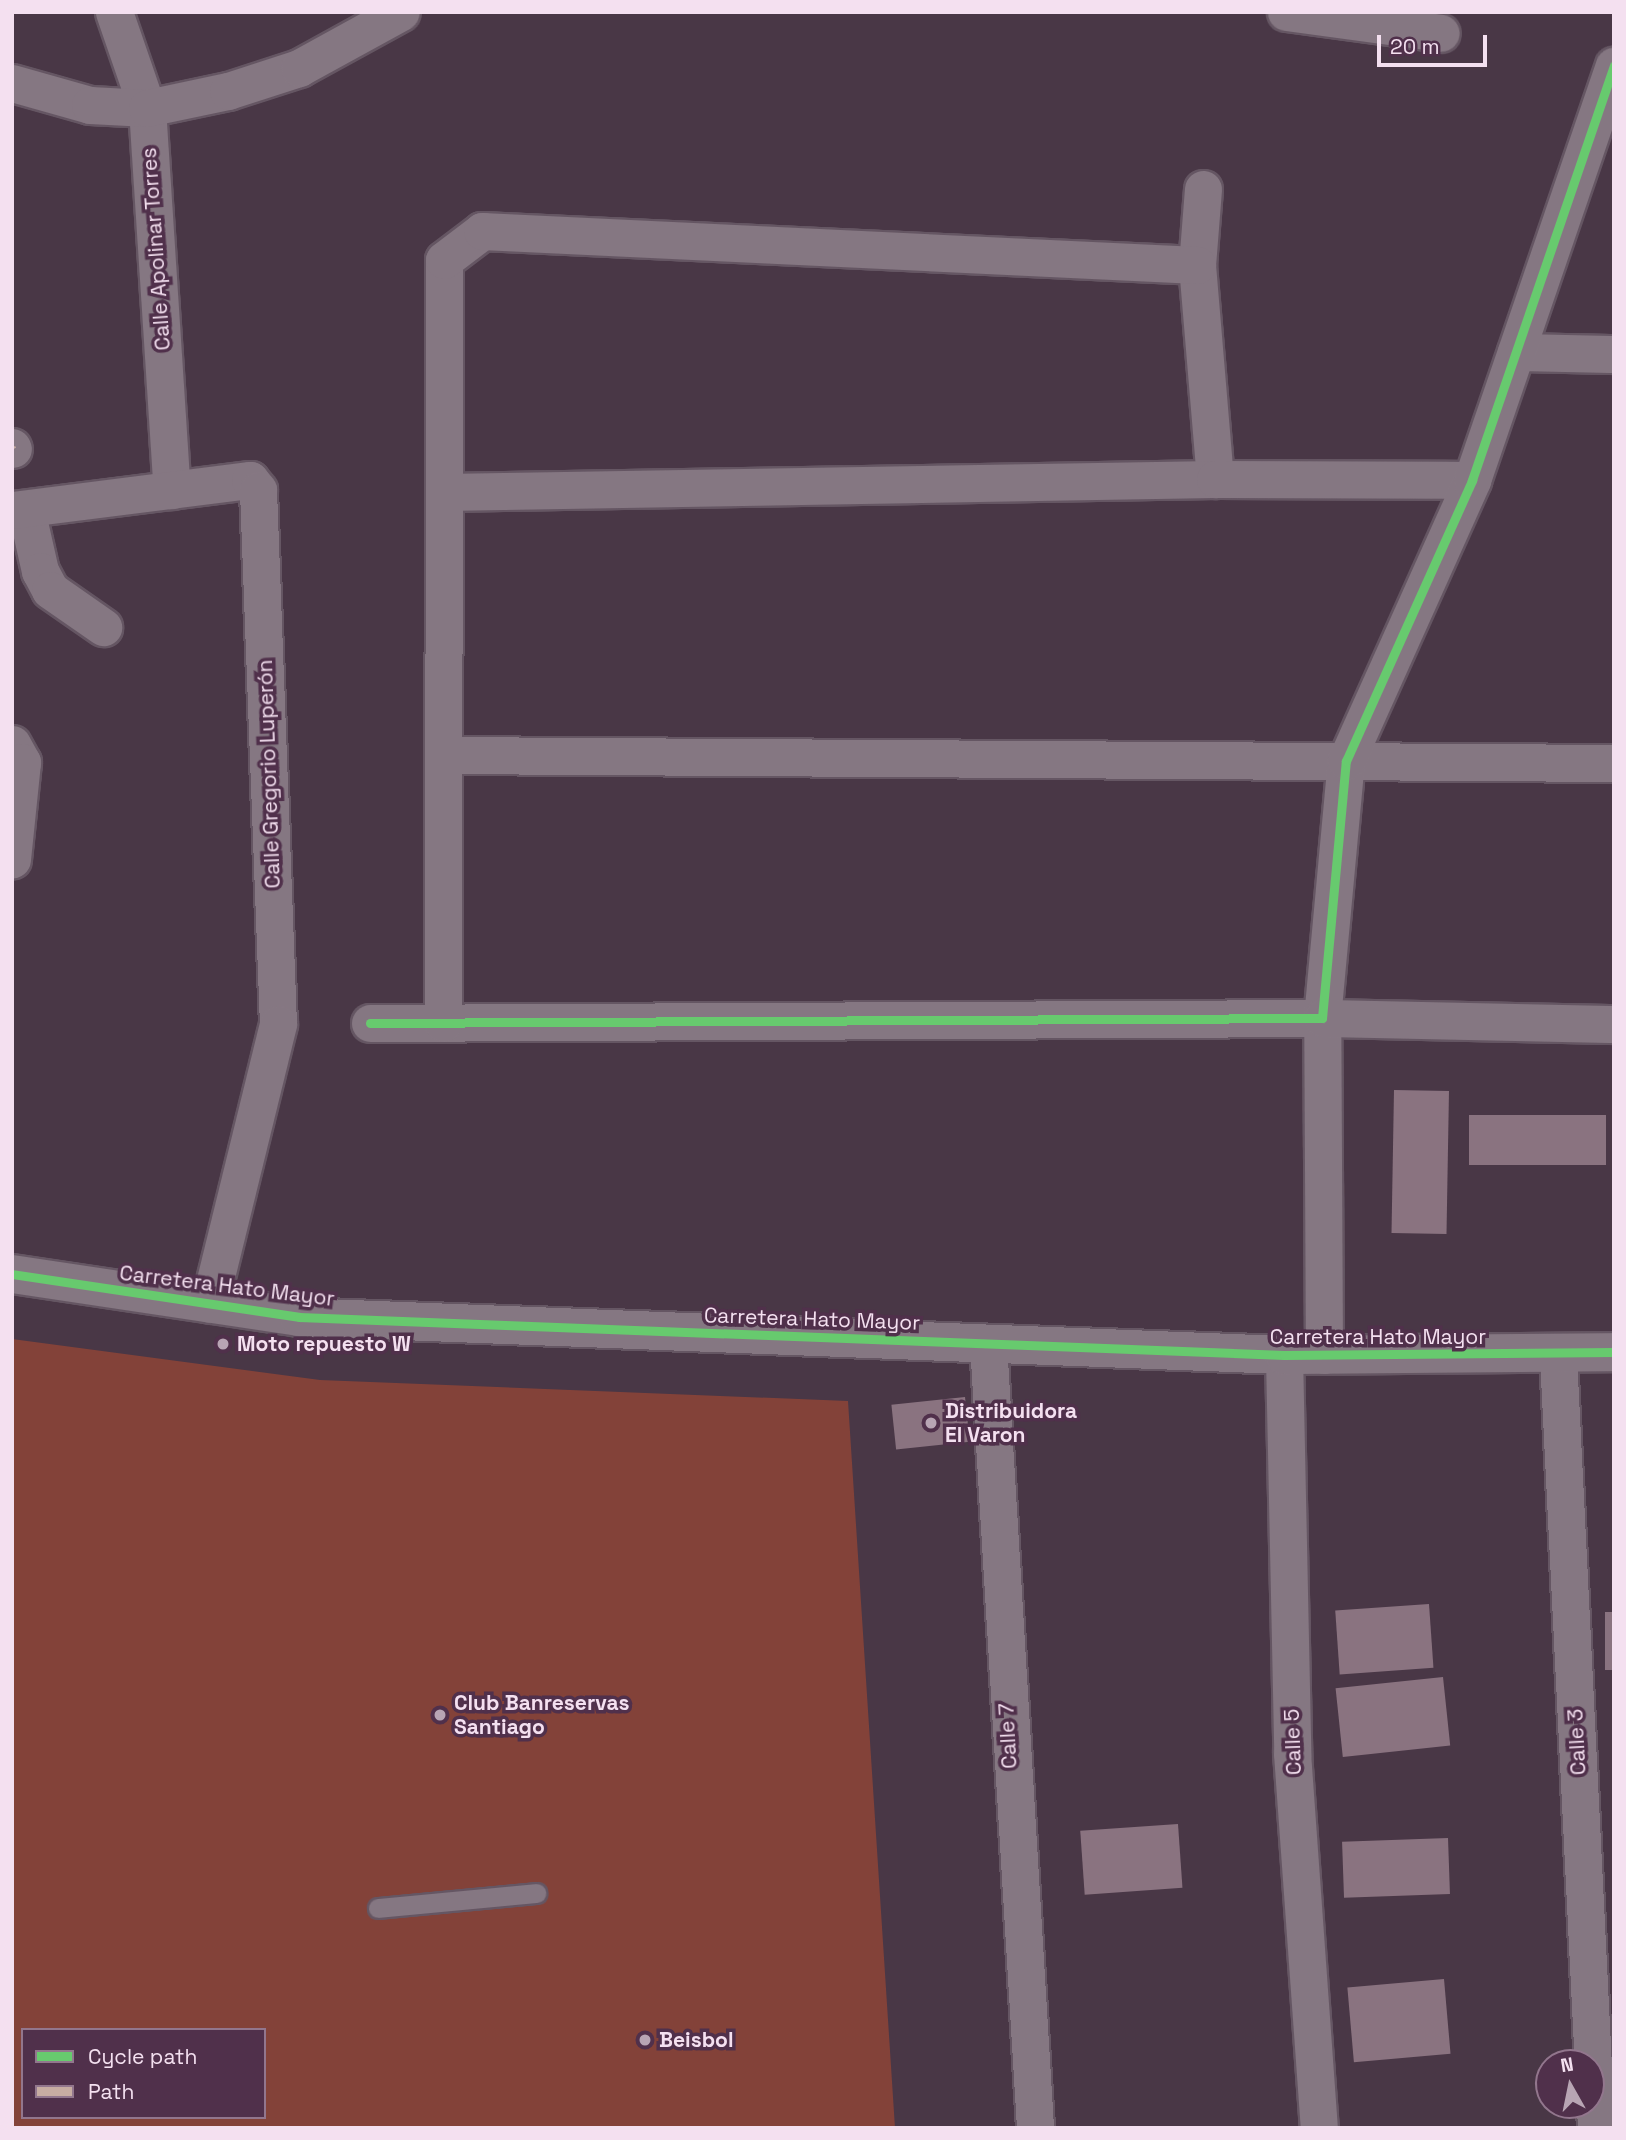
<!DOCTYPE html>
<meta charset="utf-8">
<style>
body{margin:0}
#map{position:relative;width:1626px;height:2140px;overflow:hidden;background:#493746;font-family:"Space Grotesk",sans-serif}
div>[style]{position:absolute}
.green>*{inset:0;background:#834239}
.building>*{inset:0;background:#8a7380;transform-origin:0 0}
.roads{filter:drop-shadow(2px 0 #655663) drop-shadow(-2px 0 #655663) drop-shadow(0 2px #655663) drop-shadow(0 -2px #655663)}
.service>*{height:19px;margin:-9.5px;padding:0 9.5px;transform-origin:9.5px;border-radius:9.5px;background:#857782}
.minor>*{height:37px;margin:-18.5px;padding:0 18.5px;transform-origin:18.5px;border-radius:18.5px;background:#857782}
.tertiary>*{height:38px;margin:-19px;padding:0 19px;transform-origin:19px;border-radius:19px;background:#857782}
.quiet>*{height:7px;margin-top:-3.5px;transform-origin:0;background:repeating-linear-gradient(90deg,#c7aca2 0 14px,transparent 0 21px)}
.cycleway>*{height:9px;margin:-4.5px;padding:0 4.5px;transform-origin:4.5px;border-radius:4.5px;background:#67ca6e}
.dots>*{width:19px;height:19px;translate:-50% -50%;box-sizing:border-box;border:4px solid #50304b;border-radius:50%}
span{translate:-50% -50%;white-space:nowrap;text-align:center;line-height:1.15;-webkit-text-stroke:7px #50304b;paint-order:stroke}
.street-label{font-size:21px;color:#f4e0f0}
.poi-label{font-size:21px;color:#f4e0f0;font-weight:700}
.left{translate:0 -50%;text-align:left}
.frame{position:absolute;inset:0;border:14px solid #f4e0f0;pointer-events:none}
.legend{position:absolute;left:21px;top:2028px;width:245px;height:91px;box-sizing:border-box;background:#50304b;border:2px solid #92768d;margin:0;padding:9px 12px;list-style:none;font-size:21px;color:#f4e0f0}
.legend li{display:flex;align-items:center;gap:14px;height:35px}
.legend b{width:35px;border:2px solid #92768d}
.north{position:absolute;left:1535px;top:2049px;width:70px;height:70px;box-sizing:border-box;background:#50304b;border:2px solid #92768d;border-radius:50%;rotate:351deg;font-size:19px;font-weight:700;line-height:28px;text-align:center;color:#f4e0f0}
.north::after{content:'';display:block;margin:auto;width:24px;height:32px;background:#b8a5b4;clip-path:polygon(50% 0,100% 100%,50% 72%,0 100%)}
.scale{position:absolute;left:1377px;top:35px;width:110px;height:32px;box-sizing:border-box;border:4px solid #f4e0f0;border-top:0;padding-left:9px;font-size:21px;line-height:24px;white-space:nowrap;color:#f4e0f0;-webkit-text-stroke:5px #50304b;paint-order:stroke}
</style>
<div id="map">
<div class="green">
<i style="clip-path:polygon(evenodd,12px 1339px,320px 1380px,848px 1401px,895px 2128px,12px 2128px,12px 1339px,23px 2030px,264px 2030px,264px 2117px,23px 2117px,23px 2030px)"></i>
</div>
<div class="building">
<i style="left:1394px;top:1090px;width:55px;height:143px;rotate:1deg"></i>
<i style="left:1469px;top:1115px;width:137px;height:50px"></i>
<i style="left:965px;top:1397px;width:45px;height:74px;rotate:84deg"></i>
<i style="left:1429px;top:1604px;width:64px;height:94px;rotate:86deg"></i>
<i style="left:1605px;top:1612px;width:9px;height:58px"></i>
<i style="left:1443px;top:1677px;width:69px;height:108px;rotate:84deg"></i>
<i style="left:1178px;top:1824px;width:64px;height:98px;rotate:86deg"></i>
<i style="left:1448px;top:1838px;width:56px;height:106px;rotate:88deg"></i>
<i style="left:1444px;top:1979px;width:75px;height:97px;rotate:85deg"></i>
</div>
<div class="roads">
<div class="service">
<i style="left:378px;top:1908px;width:159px;rotate:-5.4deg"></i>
</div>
<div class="minor">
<i style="left:114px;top:12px;width:102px;rotate:71deg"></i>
<i style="left:147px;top:108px;width:383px;rotate:86.3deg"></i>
<i style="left:1286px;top:12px;width:156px;rotate:7.7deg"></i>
<i style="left:12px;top:83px;width:81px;rotate:15.8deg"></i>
<i style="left:90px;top:105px;width:57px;rotate:3deg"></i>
<i style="left:147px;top:108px;width:83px;rotate:-11.9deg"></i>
<i style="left:228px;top:91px;width:75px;rotate:-17.9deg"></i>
<i style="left:299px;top:68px;width:116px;rotate:-28.8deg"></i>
<i style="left:1203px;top:189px;width:76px;rotate:94.5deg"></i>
<i style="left:1197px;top:265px;width:215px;rotate:85.2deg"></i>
<i style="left:1516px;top:352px;width:98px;rotate:1.2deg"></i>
<i style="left:12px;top:447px;width:2px;rotate:63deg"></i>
<i style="left:444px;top:492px;width:771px;rotate:-0.97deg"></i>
<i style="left:1215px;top:479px;width:257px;rotate:0.2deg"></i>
<i style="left:26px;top:509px;width:64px;rotate:77.3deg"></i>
<i style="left:40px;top:571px;width:21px;rotate:62deg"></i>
<i style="left:50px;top:590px;width:65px;rotate:34.9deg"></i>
<i style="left:12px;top:510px;width:240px;rotate:-7.2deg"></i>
<i style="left:250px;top:480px;width:13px;rotate:51deg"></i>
<i style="left:258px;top:490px;width:534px;rotate:87.86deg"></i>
<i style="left:278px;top:1024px;width:288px;rotate:103.8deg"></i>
<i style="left:12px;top:744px;width:21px;rotate:61deg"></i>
<i style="left:22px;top:762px;width:98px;rotate:95.9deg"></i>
<i style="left:443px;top:755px;width:1171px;rotate:0.39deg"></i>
<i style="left:370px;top:1023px;width:952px;rotate:-0.3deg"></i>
<i style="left:1322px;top:1018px;width:258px;rotate:-84.7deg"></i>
<i style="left:1346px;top:761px;width:308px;rotate:-65.8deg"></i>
<i style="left:1472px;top:480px;width:438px;rotate:-71.1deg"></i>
<i style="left:443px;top:1023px;width:763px;rotate:-89.92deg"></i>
<i style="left:444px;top:260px;width:48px;rotate:-37.3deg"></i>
<i style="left:482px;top:231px;width:716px;rotate:2.72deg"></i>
<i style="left:988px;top:1343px;width:786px;rotate:86.57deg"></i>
<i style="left:1284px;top:1355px;width:398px;rotate:88.8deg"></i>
<i style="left:1292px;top:1753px;width:376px;rotate:85.9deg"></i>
<i style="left:1324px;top:1355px;width:337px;rotate:-90.3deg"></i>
<i style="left:1322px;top:1018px;width:292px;rotate:1.2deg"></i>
<i style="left:1558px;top:1356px;width:773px;rotate:87.18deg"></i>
</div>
<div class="tertiary">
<i style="left:12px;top:1274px;width:290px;rotate:8.5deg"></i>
<i style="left:299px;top:1317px;width:986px;rotate:2.21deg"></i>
<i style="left:1284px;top:1355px;width:330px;rotate:-0.5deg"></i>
</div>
</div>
<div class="quiet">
<i style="left:12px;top:447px;width:2px;rotate:63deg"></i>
</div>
<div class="cycleway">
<i style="left:370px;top:1023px;width:952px;rotate:-0.3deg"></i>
<i style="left:1322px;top:1018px;width:258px;rotate:-84.7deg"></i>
<i style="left:1346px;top:761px;width:308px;rotate:-65.8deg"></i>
<i style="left:1472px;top:480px;width:438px;rotate:-71.1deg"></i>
<i style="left:12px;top:1274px;width:290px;rotate:8.5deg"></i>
<i style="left:299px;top:1317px;width:986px;rotate:2.21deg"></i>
<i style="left:1284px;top:1355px;width:330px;rotate:-0.5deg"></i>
</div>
<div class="dots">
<i style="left:223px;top:1344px;background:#b8a5b4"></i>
<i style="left:931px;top:1423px;background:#b8a5b4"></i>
<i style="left:440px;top:1715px;background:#b8a5b4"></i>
<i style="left:645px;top:2040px;background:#b8a5b4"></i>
</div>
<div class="street-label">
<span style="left:156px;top:249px;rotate:-94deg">Calle Apolinar Torres</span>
<span style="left:269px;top:774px;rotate:-92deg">Calle Gregorio Luperón</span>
<span style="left:227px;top:1286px;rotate:7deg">Carretera Hato Mayor</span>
<span style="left:812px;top:1319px;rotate:2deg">Carretera Hato Mayor</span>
<span style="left:1378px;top:1337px">Carretera Hato Mayor</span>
<span style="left:1008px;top:1736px;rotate:-93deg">Calle 7</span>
<span style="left:1293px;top:1742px;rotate:-92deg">Calle 5</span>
<span style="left:1577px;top:1742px;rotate:-93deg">Calle 3</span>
</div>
<div class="poi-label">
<span class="left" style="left:237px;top:1344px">Moto repuesto W</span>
<span class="left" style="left:945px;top:1423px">Distribuidora<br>El Varon</span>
<span class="left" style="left:454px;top:1715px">Club Banreservas<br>Santiago</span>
<span class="left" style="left:659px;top:2040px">Beisbol</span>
</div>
<div class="frame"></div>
<ul class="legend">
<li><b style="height:9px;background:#67ca6e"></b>Cycle path</li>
<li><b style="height:9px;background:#c7aca2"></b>Path</li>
</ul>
<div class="north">N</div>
<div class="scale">20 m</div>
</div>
